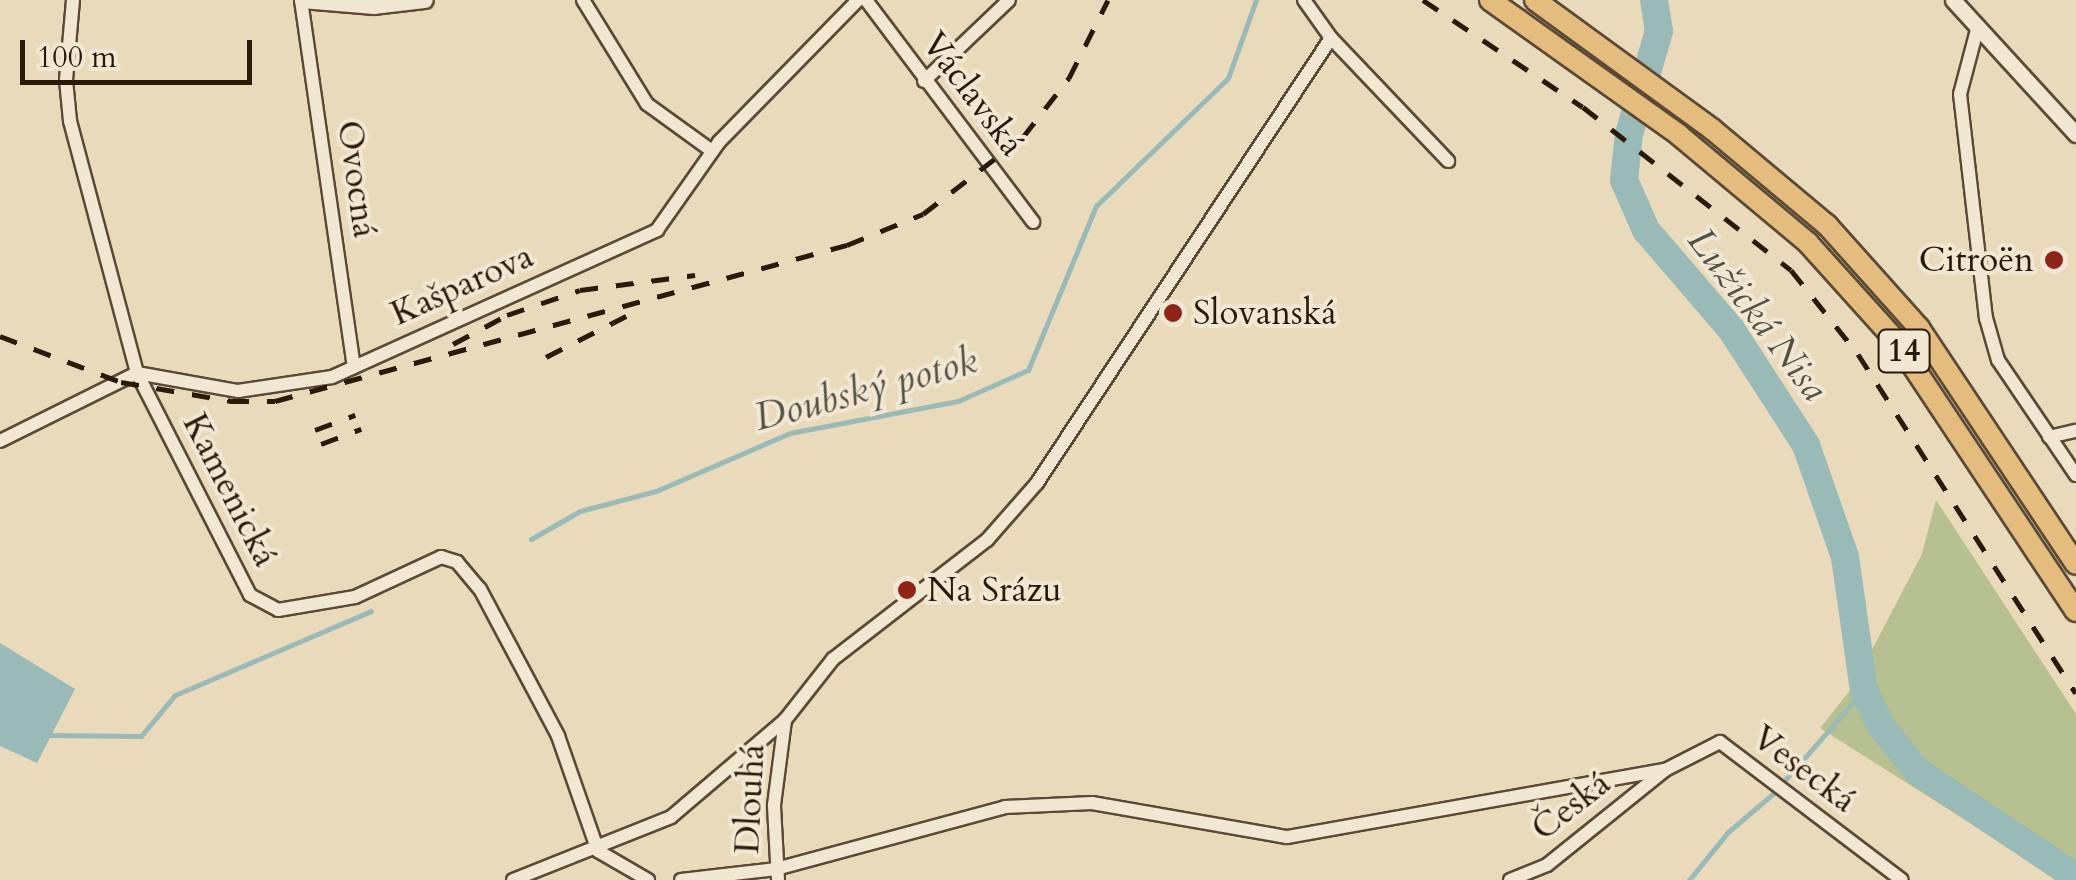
<!DOCTYPE html>
<meta charset="utf-8">
<style>
body{margin:0}
#map{position:relative;width:2076px;height:880px;overflow:hidden;background:#e9dabc;font-family:Cardo,serif}
div>[style]{position:absolute}
.green>*{inset:0;background:#b6c091}
.water>*{inset:0;background:#99bab7}
.stream>*{height:5px;margin:-2.5px;padding:0 2.5px;transform-origin:2.5px;border-radius:2.5px;background:#99bab7}
.river>*{height:28px;margin:-14px;padding:0 14px;transform-origin:14px;border-radius:14px;background:#99bab7}
.roads{filter:drop-shadow(2px 0 #5a4934) drop-shadow(-2px 0 #5a4934) drop-shadow(0 2px #5a4934) drop-shadow(0 -2px #5a4934)}
.minor>*{height:12px;margin:-6px;padding:0 6px;transform-origin:6px;border-radius:6px;background:#f1e7d3}
.tertiary>*{height:15px;margin:-7.5px;padding:0 7.5px;transform-origin:7.5px;border-radius:7.5px;background:#f1e7d3}
.trunk>*{height:20px;margin:-10px;padding:0 10px;transform-origin:10px;border-radius:10px;background:#e4bd7e}
.rail>*{height:5px;margin-top:-2.5px;transform-origin:0;background:repeating-linear-gradient(90deg,#2a1906 0 18px,transparent 0 36px)}
.dots>*{width:28px;height:28px;translate:-50% -50%;box-sizing:border-box;border:5px solid #f1e7d3;border-radius:50%}
span{translate:-50% -50%;white-space:nowrap;text-align:center;line-height:1.15;-webkit-text-stroke:8px #f1e7d3;paint-order:stroke}
.shield-label span{padding:2px 8px;background:#f1e7d3;border:2px solid;border-radius:8px;-webkit-text-stroke-width:0}
.shield-label{font-size:32px;color:#2a1906;font-weight:700}
.street-label{font-size:35px;color:#2a1906}
.poi-label{font-size:35px;color:#2a1906}
.right{translate:-100% -50%;text-align:right}
.left{translate:0 -50%;text-align:left}
.water-label{font-size:38px;color:#515144;font-style:italic}
.scale{position:absolute;left:20px;top:40px;width:232px;height:45px;box-sizing:border-box;border:5px solid #2a1906;border-top:0;padding-left:12px;font-size:30px;line-height:35px;white-space:nowrap;color:#2a1906;-webkit-text-stroke:8px #f1e7d3;paint-order:stroke}
</style>
<div id="map">
<div class="green">
<i style="clip-path:polygon(1936px 500px,2076px 714px,2076px 880px,2060px 880px,1820px 728px,1852px 688px,1922px 554px)"></i>
</div>
<div class="water">
<i style="clip-path:polygon(0 643px,75px 689px,37px 763px,0 746px)"></i>
</div>
<div class="stream">
<i style="left:531px;top:539px;width:56px;rotate:-29.7deg"></i>
<i style="left:580px;top:511px;width:79px;rotate:-14.7deg"></i>
<i style="left:656px;top:491px;width:146px;rotate:-23.4deg"></i>
<i style="left:790px;top:433px;width:171px;rotate:-10.8deg"></i>
<i style="left:958px;top:401px;width:77px;rotate:-23.9deg"></i>
<i style="left:1028px;top:370px;width:178px;rotate:-67.5deg"></i>
<i style="left:1096px;top:206px;width:184px;rotate:-44.1deg"></i>
<i style="left:1228px;top:78px;width:83px;rotate:-70.3deg"></i>
<i style="left:49px;top:735px;width:92px;rotate:0.6deg"></i>
<i style="left:141px;top:736px;width:53px;rotate:-50.3deg"></i>
<i style="left:175px;top:695px;width:213px;rotate:-23.2deg"></i>
<i style="left:1785px;top:780px;width:120px;rotate:-48.7deg"></i>
<i style="left:1689px;top:880px;width:62px;rotate:-50.9deg"></i>
<i style="left:1728px;top:832px;width:63px;rotate:-40.5deg"></i>
</div>
<div class="river">
<i style="left:1654px;top:0;width:31px;rotate:81deg"></i>
<i style="left:1659px;top:31px;width:107px;rotate:106.2deg"></i>
<i style="left:1629px;top:134px;width:46px;rotate:96.2deg"></i>
<i style="left:1624px;top:180px;width:55px;rotate:66.3deg"></i>
<i style="left:1646px;top:230px;width:130px;rotate:49.4deg"></i>
<i style="left:1731px;top:329px;width:138px;rotate:57.1deg"></i>
<i style="left:1806px;top:445px;width:119px;rotate:70.8deg"></i>
<i style="left:1845px;top:557px;width:134px;rotate:81.9deg"></i>
<i style="left:1864px;top:690px;width:40px;rotate:65deg"></i>
<i style="left:1881px;top:726px;width:58px;rotate:51.3deg"></i>
<i style="left:1917px;top:771px;width:191px;rotate:33.7deg"></i>
</div>
<div class="roads">
<div class="minor">
<i style="left:73px;top:0;width:80px;rotate:95deg"></i>
<i style="left:66px;top:80px;width:41px;rotate:84.4deg"></i>
<i style="left:70px;top:121px;width:261px;rotate:75.1deg"></i>
<i style="left:137px;top:373px;width:249px;rotate:63deg"></i>
<i style="left:250px;top:595px;width:32px;rotate:28deg"></i>
<i style="left:278px;top:610px;width:78px;rotate:-9.6deg"></i>
<i style="left:355px;top:597px;width:95px;rotate:-24.9deg"></i>
<i style="left:441px;top:557px;width:17px;rotate:17deg"></i>
<i style="left:457px;top:562px;width:35px;rotate:50deg"></i>
<i style="left:480px;top:589px;width:166px;rotate:62deg"></i>
<i style="left:558px;top:736px;width:122px;rotate:70.8deg"></i>
<i style="left:301px;top:0;width:371px;rotate:81.8deg"></i>
<i style="left:583px;top:0;width:122px;rotate:58.4deg"></i>
<i style="left:647px;top:104px;width:80px;rotate:35.9deg"></i>
<i style="left:866px;top:0;width:278px;rotate:53deg"></i>
<i style="left:1304px;top:0;width:47px;rotate:54.6deg"></i>
<i style="left:1331px;top:38px;width:170px;rotate:46.4deg"></i>
<i style="left:1978px;top:26px;width:70px;rotate:104.8deg"></i>
<i style="left:1960px;top:94px;width:226px;rotate:83.4deg"></i>
<i style="left:1986px;top:318px;width:44px;rotate:74.1deg"></i>
<i style="left:1998px;top:360px;width:139px;rotate:55.9deg"></i>
<i style="left:924px;top:81px;width:117px;rotate:-43.6deg"></i>
<i style="left:2049px;top:437px;width:28px;rotate:-13deg"></i>
<i style="left:0;top:441px;width:153px;rotate:-26.4deg"></i>
<i style="left:137px;top:373px;width:103px;rotate:10.1deg"></i>
<i style="left:238px;top:391px;width:95px;rotate:-8.5deg"></i>
<i style="left:332px;top:377px;width:357px;rotate:-24.3deg"></i>
<i style="left:657px;top:230px;width:108px;rotate:-54.8deg"></i>
<i style="left:719px;top:142px;width:199px;rotate:-45.6deg"></i>
<i style="left:598px;top:851px;width:58px;rotate:30.1deg"></i>
<i style="left:513px;top:880px;width:170px;rotate:-21.7deg"></i>
<i style="left:671px;top:817px;width:150px;rotate:-40.4deg"></i>
<i style="left:785px;top:720px;width:78px;rotate:-51.8deg"></i>
<i style="left:833px;top:659px;width:195px;rotate:-37.7deg"></i>
<i style="left:987px;top:540px;width:76px;rotate:-48.7deg"></i>
<i style="left:1037px;top:483px;width:533px;rotate:-56.55deg"></i>
<i style="left:681px;top:880px;width:96px;rotate:-6.6deg"></i>
<i style="left:776px;top:869px;width:237px;rotate:-15.1deg"></i>
<i style="left:1005px;top:807px;width:87px;rotate:-2.6deg"></i>
<i style="left:1092px;top:803px;width:198px;rotate:9.9deg"></i>
<i style="left:1287px;top:837px;width:384px;rotate:-10.1deg"></i>
<i style="left:778px;top:880px;width:75px;rotate:-93.1deg"></i>
<i style="left:774px;top:805px;width:86px;rotate:-82.6deg"></i>
<i style="left:1510px;top:880px;width:40px;rotate:-22deg"></i>
<i style="left:1547px;top:865px;width:151px;rotate:-38.8deg"></i>
<i style="left:1665px;top:770px;width:62px;rotate:-27deg"></i>
<i style="left:1720px;top:742px;width:228px;rotate:37.2deg"></i>
</div>
<div class="tertiary">
<i style="left:302px;top:0;width:72px;rotate:4.8deg"></i>
<i style="left:374px;top:6px;width:51px;rotate:-6.7deg"></i>
<i style="left:1953px;top:0;width:182px;rotate:47.5deg"></i>
</div>
<div class="trunk">
<i style="left:1490px;top:0;width:232px;rotate:35.5deg"></i>
<i style="left:1679px;top:135px;width:168px;rotate:39.9deg"></i>
<i style="left:1808px;top:243px;width:133px;rotate:48deg"></i>
<i style="left:1897px;top:342px;width:323px;rotate:56.4deg"></i>
<i style="left:1535px;top:0;width:219px;rotate:36.1deg"></i>
<i style="left:1712px;top:129px;width:150px;rotate:39.9deg"></i>
<i style="left:1827px;top:225px;width:138px;rotate:48.2deg"></i>
<i style="left:1919px;top:328px;width:283px;rotate:56.4deg"></i>
</div>
</div>
<div class="rail">
<i style="left:1423px;top:0;width:192px;rotate:33.8deg"></i>
<i style="left:1583px;top:107px;width:264px;rotate:38.1deg"></i>
<i style="left:1791px;top:270px;width:107px;rotate:51.4deg"></i>
<i style="left:1858px;top:354px;width:403px;rotate:57.3deg"></i>
<i style="left:0;top:336px;width:129px;rotate:20.8deg"></i>
<i style="left:121px;top:382px;width:112px;rotate:9.8deg"></i>
<i style="left:231px;top:401px;width:44px"></i>
<i style="left:275px;top:401px;width:593px;rotate:-15.26deg"></i>
<i style="left:847px;top:245px;width:82px;rotate:-22.2deg"></i>
<i style="left:923px;top:214px;width:126px;rotate:-37.6deg"></i>
<i style="left:1023px;top:137px;width:75px;rotate:-52.1deg"></i>
<i style="left:1069px;top:78px;width:87px;rotate:-63.4deg"></i>
<i style="left:453px;top:344px;width:61px;rotate:-28.2deg"></i>
<i style="left:507px;top:315px;width:77px;rotate:-18.9deg"></i>
<i style="left:580px;top:290px;width:116px;rotate:-7.4deg"></i>
<i style="left:546px;top:357px;width:101px;rotate:-27.1deg"></i>
<i style="left:315px;top:430px;width:43px;rotate:-20.6deg"></i>
<i style="left:321px;top:444px;width:43px;rotate:-20.6deg"></i>
</div>
<div class="dots">
<i style="left:2054px;top:260px;background:#8f2418"></i>
<i style="left:1173px;top:313px;background:#8f2418"></i>
<i style="left:907px;top:590px;background:#8f2418"></i>
</div>
<div class="shield-label">
<span style="left:1904px;top:351px">14</span>
</div>
<div class="street-label">
<span style="left:973px;top:94px;rotate:53deg">Václavská</span>
<span style="left:357px;top:179px;rotate:82deg">Ovocná</span>
<span style="left:462px;top:285px;rotate:-24deg">Kašparova</span>
<span style="left:230px;top:490px;rotate:63deg">Kamenická</span>
<span style="left:1804px;top:769px;rotate:37deg">Vesecká</span>
<span style="left:750px;top:799px;rotate:-87deg">Dlouhá</span>
<span style="left:1571px;top:806px;rotate:-38deg">Česká</span>
</div>
<div class="poi-label">
<span class="right" style="left:2034px;top:260px">Citroën</span>
<span class="left" style="left:1193px;top:313px">Slovanská</span>
<span class="left" style="left:927px;top:590px">Na Srázu</span>
</div>
<div class="water-label">
<span style="left:1757px;top:315px;rotate:53deg">Lužická Nisa</span>
<span style="left:866px;top:390px;rotate:-15deg">Doubský potok</span>
</div>
<div class="scale">100 m</div>
</div>
